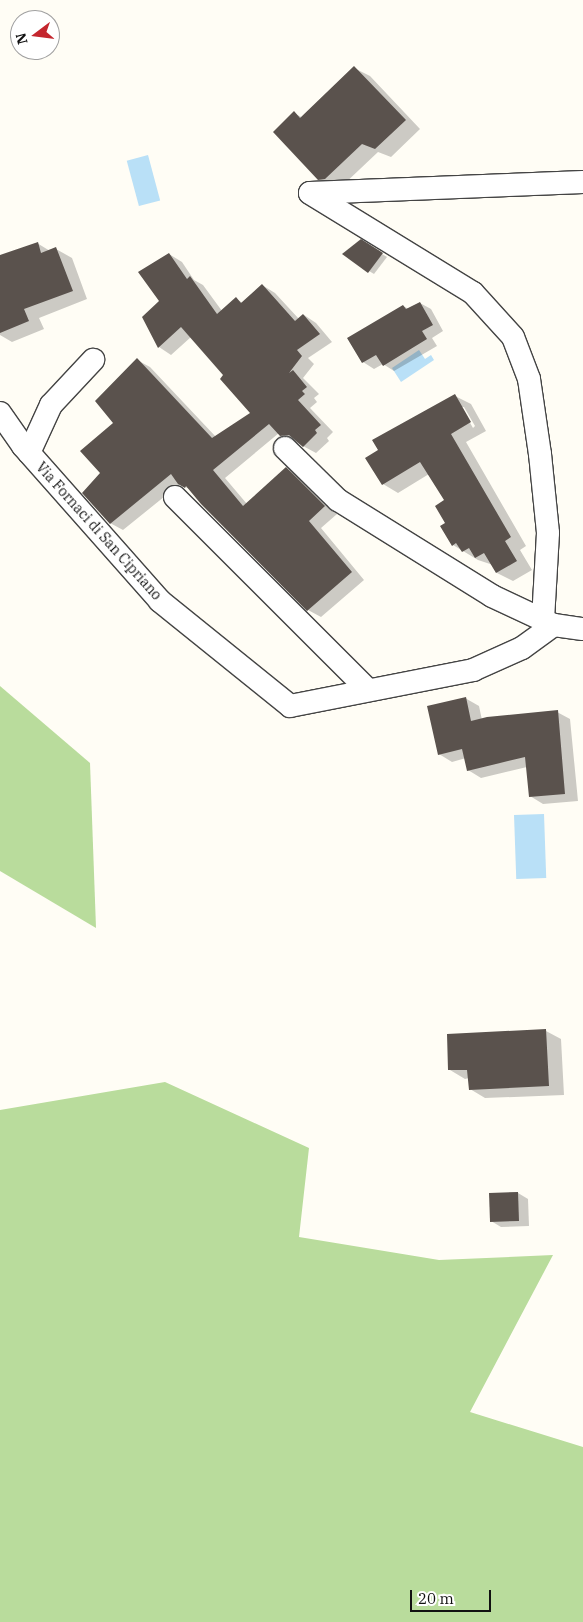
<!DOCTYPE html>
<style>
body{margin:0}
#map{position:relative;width:583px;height:1622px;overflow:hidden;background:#fffdf5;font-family:"IBM Plex Serif",serif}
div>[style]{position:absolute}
.forest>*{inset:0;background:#b9dc9c}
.water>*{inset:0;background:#b9e0f7;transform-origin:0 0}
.shadow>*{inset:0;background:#0003}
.building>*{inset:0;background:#5a524d;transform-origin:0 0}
.roads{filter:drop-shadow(1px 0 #444) drop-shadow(-1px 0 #444) drop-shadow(0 1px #444) drop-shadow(0 -1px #444)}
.street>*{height:22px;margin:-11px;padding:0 11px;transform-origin:11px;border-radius:11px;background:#fff}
span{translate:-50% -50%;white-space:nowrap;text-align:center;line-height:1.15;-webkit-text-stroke:5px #fff;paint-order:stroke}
.street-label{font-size:14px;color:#111}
.north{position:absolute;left:10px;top:10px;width:50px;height:50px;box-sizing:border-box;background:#fff;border:1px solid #a0a0a0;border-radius:50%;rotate:255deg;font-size:14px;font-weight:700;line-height:20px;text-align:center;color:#111}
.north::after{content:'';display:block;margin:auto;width:18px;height:22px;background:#c4262e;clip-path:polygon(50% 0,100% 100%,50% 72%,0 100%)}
.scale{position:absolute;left:410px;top:1590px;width:81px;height:22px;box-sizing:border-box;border:2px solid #111;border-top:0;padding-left:6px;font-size:15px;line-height:18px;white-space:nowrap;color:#111;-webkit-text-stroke:4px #fff;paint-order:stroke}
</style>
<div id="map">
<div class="forest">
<i style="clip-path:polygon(0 686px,90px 763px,96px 928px,0 871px)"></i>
<i style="clip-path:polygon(165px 1082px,309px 1148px,299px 1237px,439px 1260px,553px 1255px,470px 1412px,583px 1447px,583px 1622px,0 1622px,0 1110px)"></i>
</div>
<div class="water">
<i style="left:148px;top:155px;width:47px;height:22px;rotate:75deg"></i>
<i style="clip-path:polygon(419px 350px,425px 359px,431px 355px,434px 360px,401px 382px,392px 368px)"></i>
<i style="left:544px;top:814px;width:64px;height:30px;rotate:88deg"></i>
</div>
<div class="shadow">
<i style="clip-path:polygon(354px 68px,370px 76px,420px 129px,391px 157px,378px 152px,341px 187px,335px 188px,319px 179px,294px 113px,303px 118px)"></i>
<i style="clip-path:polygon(361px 241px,387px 257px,374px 274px,369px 271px)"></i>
<i style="clip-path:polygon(37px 243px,50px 251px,56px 249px,72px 258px,87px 299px,39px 318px,44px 329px,12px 342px,0 335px,0 257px)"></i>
<i style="clip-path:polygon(169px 254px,182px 262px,194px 280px,203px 285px,222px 311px,236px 299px,243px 303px,262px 285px,275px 293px,299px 319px,304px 315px,316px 323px,332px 342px,308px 358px,314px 364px,303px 378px,319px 394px,314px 398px,317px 402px,310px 408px,333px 432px,327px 438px,329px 441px,316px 453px,279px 433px,225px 478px,247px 504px,286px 469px,299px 476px,337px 514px,321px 528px,364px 580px,321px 617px,308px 610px,191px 490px,180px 484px,123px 530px,110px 523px,102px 473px,115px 423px,137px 360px,150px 367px,216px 437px,252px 413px,224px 375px,191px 337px,171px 355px,159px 347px,143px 318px,161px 301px)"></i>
<i style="clip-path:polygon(420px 303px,431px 309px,443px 331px,432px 338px,437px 346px,394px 371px,383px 364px,374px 369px,363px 362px,403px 306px,409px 309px)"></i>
<i style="clip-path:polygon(evenodd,455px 396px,471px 404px,486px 431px,466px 442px,526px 546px,520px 550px,532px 570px,513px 581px,497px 573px,493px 565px,478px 560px,453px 545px,446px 523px,446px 501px,429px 474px,398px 493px,383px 484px,455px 396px,461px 407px,464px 407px,475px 426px,473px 428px,461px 407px)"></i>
<i style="clip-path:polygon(465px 698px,479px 706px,482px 720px,557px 712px,570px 719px,578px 801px,543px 804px,530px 796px,527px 767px,481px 778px,468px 770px,466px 758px,452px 762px,439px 754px)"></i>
<i style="clip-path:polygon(546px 1031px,561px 1039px,564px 1095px,485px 1098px,470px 1089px,469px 1078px,465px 1079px,450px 1070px)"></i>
<i style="clip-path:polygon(518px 1193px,528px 1199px,529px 1226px,501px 1227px,491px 1221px)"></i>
</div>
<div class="building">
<i style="clip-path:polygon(354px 66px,406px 120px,375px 149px,362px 144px,325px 179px,318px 180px,273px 132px,294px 111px,300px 118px)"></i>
<i style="clip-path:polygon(361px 239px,383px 253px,368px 273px,342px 254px)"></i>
<i style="clip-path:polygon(38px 242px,41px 253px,56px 247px,73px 291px,24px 309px,29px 321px,0 333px,0 255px)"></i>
<i style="clip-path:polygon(169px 253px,187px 279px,190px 276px,217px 314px,236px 297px,241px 303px,262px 284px,295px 321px,303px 314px,320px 334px,297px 350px,302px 356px,289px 373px,293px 370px,307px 387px,302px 391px,305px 394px,298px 400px,321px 425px,315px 430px,317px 433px,303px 447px,289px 435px,280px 436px,269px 424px,213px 470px,243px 506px,286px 467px,325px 506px,309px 521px,352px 572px,307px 611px,201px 504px,186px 486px,185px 488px,178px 484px,171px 474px,110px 524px,82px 493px,100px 473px,80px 451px,113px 423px,95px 401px,137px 358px,212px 438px,250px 413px,220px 379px,223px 375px,181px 327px,158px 348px,142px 317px,159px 301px,138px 272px)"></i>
<i style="clip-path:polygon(420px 302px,433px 325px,422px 331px,427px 339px,383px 366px,376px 355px,362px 363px,347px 338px,403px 305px,406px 309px)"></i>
<i style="clip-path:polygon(455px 394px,471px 422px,451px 434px,511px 537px,505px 541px,517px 561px,496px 573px,484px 553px,475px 558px,469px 548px,462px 552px,456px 543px,452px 546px,440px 526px,445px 523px,435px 506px,444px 500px,420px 462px,382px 485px,365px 458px,378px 450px,372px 440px)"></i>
<i style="clip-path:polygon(466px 697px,471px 721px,487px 717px,558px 710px,565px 794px,529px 797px,525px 757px,467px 771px,462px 749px,438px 755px,427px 706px)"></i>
<i style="clip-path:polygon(546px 1029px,549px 1086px,469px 1090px,467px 1070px,448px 1070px,447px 1034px)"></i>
<i style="left:518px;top:1192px;width:29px;height:29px;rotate:88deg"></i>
</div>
<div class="roads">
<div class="street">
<i style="left:310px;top:193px;width:191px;rotate:31.5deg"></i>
<i style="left:473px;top:293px;width:59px;rotate:47.7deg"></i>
<i style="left:513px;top:337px;width:45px;rotate:69.1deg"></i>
<i style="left:529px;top:379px;width:76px;rotate:81.7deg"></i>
<i style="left:540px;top:454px;width:79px;rotate:84.2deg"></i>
<i style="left:548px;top:533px;width:86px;rotate:93.3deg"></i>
<i style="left:310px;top:193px;width:273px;rotate:-2.3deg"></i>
<i style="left:0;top:413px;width:40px;rotate:55.1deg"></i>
<i style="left:23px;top:446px;width:207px;rotate:48.5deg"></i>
<i style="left:160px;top:601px;width:167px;rotate:38.9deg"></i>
<i style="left:290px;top:706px;width:187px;rotate:-11.1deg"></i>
<i style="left:473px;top:670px;width:54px;rotate:-24.2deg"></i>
<i style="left:522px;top:648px;width:39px;rotate:-36deg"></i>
<i style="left:554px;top:625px;width:29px;rotate:8deg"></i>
<i style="left:285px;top:448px;width:74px;rotate:44.5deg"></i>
<i style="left:338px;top:500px;width:181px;rotate:31.9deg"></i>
<i style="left:492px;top:596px;width:68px;rotate:25.1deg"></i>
<i style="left:29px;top:453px;width:53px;rotate:-65.4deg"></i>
<i style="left:51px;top:405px;width:62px;rotate:-47deg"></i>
<i style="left:175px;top:497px;width:272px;rotate:45deg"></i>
</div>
</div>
<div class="street-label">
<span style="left:99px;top:531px;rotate:48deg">Via Fornaci di San Cipriano</span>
</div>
<div class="north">N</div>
<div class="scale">20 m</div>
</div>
